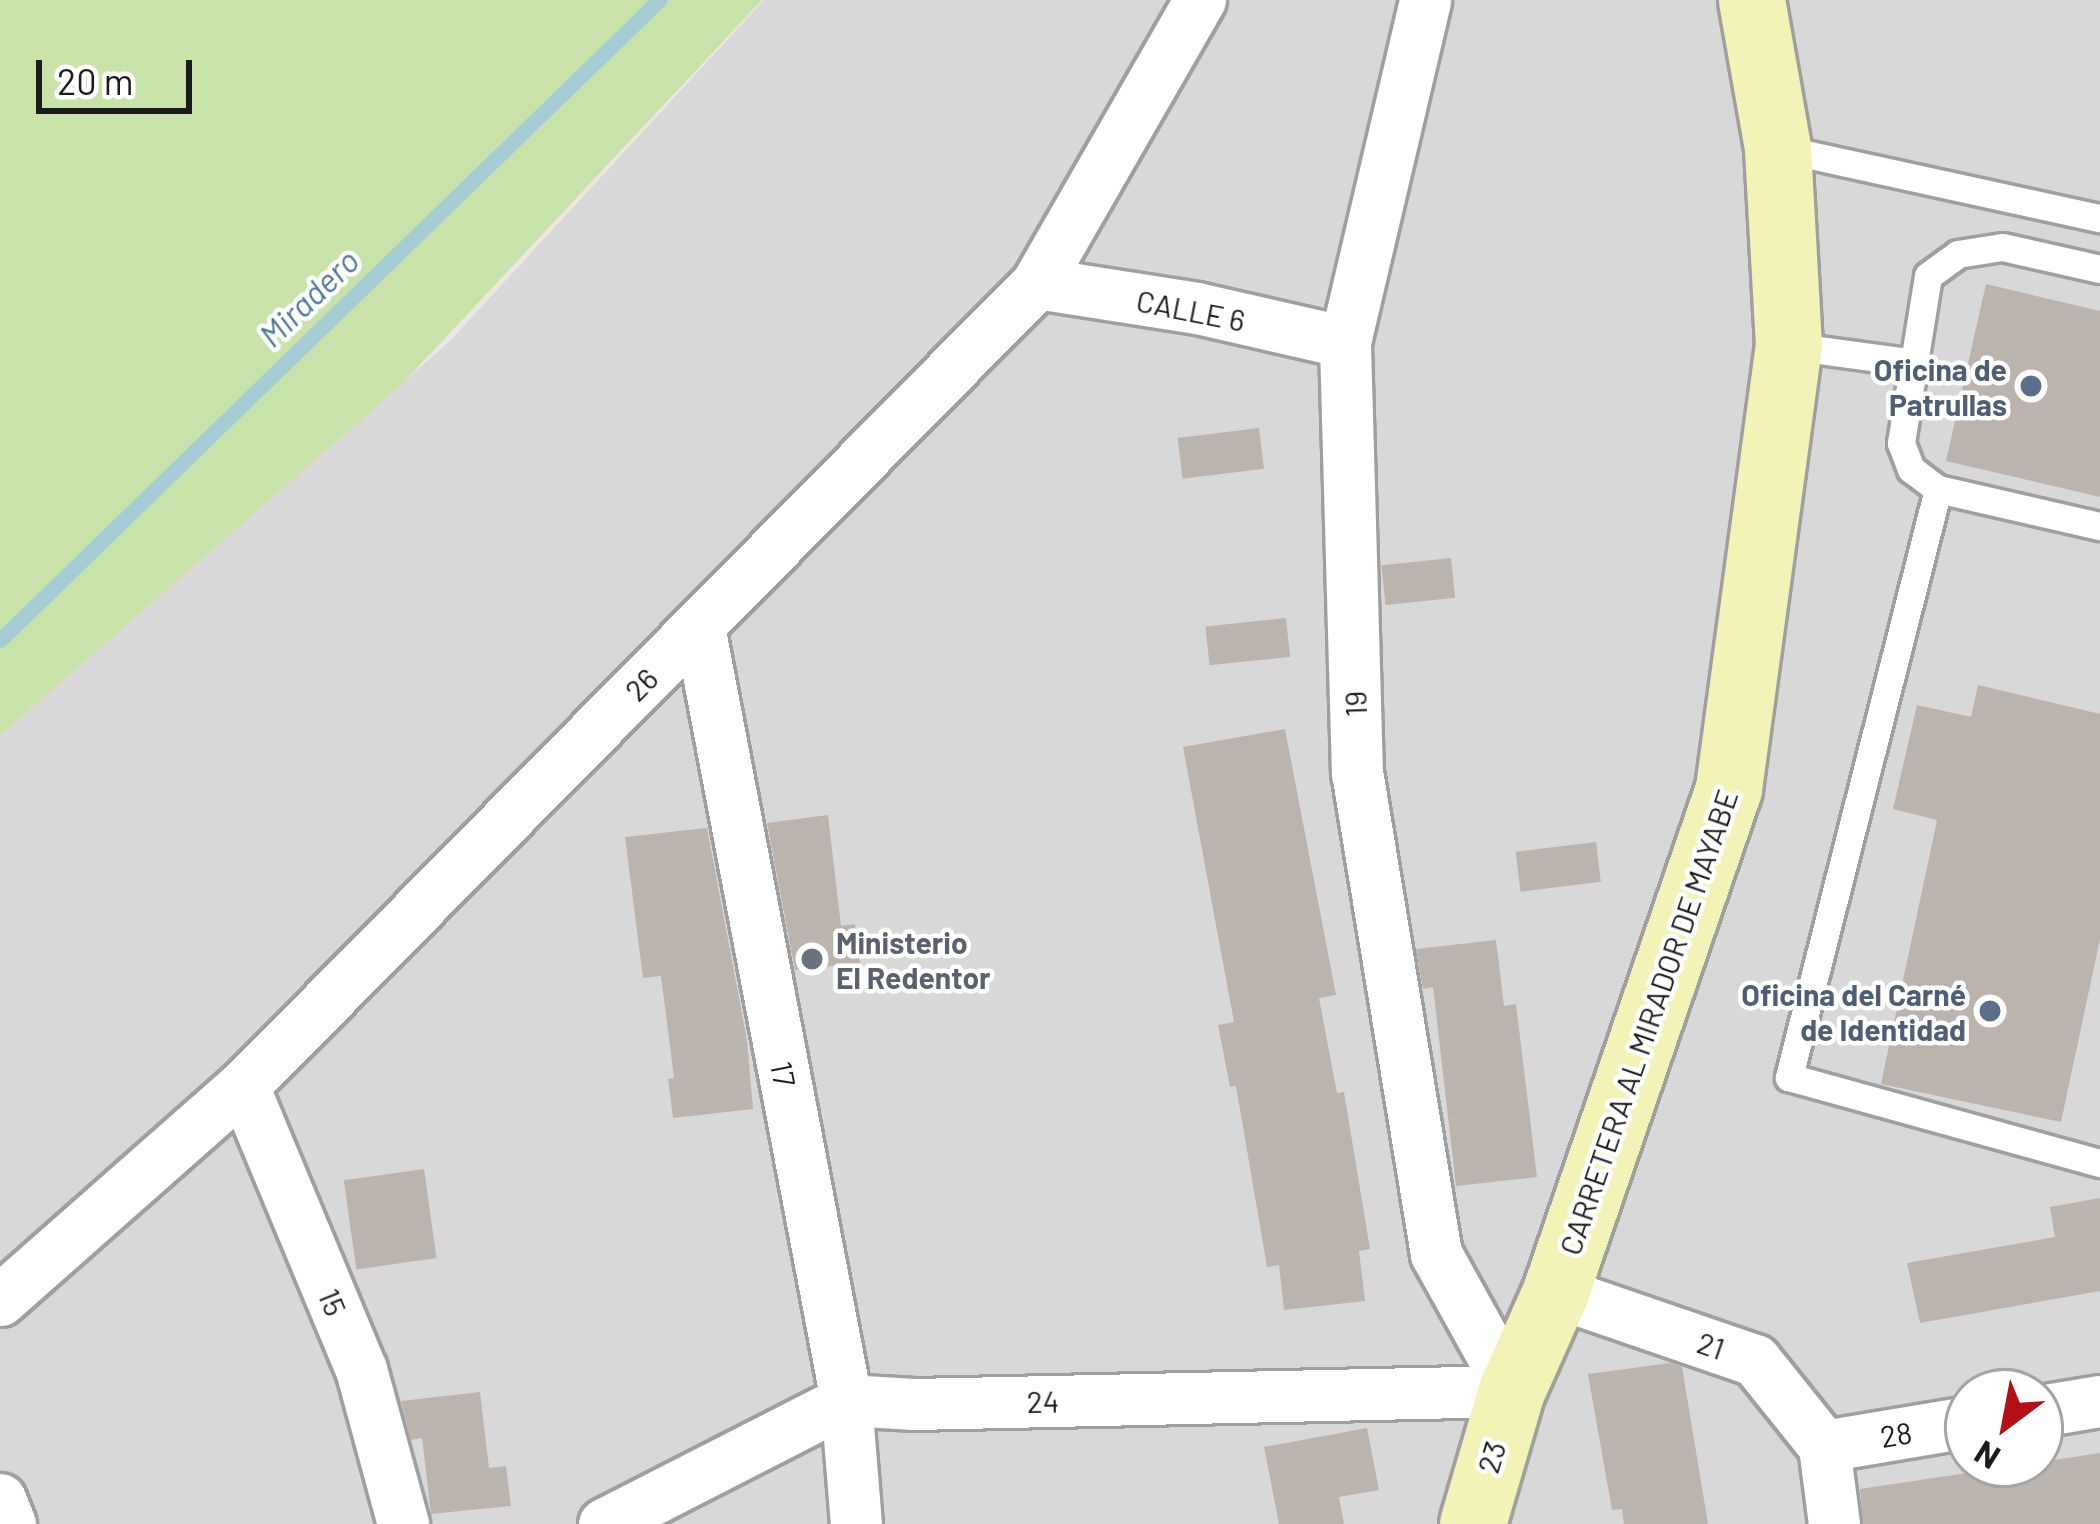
<!DOCTYPE html>
<meta charset="utf-8">
<style>
body{margin:0}
#map{position:relative;width:2100px;height:1524px;overflow:hidden;background:#ebe7e1;font-family:Barlow,sans-serif}
div>[style]{position:absolute}
.residential>*{inset:0;background:#d9d8d8}
.grass>*{inset:0;background:#c8e3a9}
.stream>*{height:15px;margin:-7.5px;padding:0 7.5px;transform-origin:7.5px;border-radius:7.5px;background:#a4cdd6}
.building>*{inset:0;background:#bbb3ae;transform-origin:0 0}
.roads{filter:drop-shadow(3px 0 #9f9f9f) drop-shadow(-3px 0 #9f9f9f) drop-shadow(0 3px #9f9f9f) drop-shadow(0 -3px #9f9f9f)}
.lane>*{height:27px;margin:-13.5px;padding:0 13.5px;transform-origin:13.5px;border-radius:13.5px;background:#fff}
.street>*{height:51px;margin:-25.5px;padding:0 25.5px;transform-origin:25.5px;border-radius:25.5px;background:#fff}
.secondary>*{height:66px;margin:-33px;padding:0 33px;transform-origin:33px;border-radius:33px;background:#f3f3b7}
.dots>*{width:33px;height:33px;translate:-50% -50%;box-sizing:border-box;border:6px solid #fff;border-radius:50%}
span{translate:-50% -50%;white-space:nowrap;text-align:center;line-height:1.15;-webkit-text-stroke:9px #fff;paint-order:stroke}
.street-label{font-size:30px;color:#1b1b1b}
.service-label{font-size:30px;color:#4e5e75;font-weight:700}
.right{translate:-100% -50%;text-align:right}
.worship-label{font-size:30px;color:#5b616d;font-weight:700}
.left{translate:0 -50%;text-align:left}
.water-label{font-size:33px;color:#4d779a;font-style:italic}
.north{position:absolute;left:1944px;top:1368px;width:120px;height:120px;box-sizing:border-box;background:#fff;border:3px solid #a4a4a4;border-radius:50%;rotate:212deg;font-size:33px;font-weight:700;line-height:48px;text-align:center;color:#1b1b1b}
.north::after{content:'';display:block;margin:auto;width:42px;height:54px;background:#b51016;clip-path:polygon(50% 0,100% 100%,50% 72%,0 100%)}
.scale{position:absolute;left:36px;top:60px;width:156px;height:54px;box-sizing:border-box;border:6px solid #1b1b1b;border-top:0;padding-left:15px;font-size:36px;line-height:42px;white-space:nowrap;color:#1b1b1b;-webkit-text-stroke:9px #fff;paint-order:stroke}
</style>
<div id="map">
<div class="residential">
<i style="clip-path:polygon(evenodd,764px 0,2100px 0,2100px 1524px,0 1524px,0 736px,450px 341px,764px 0,1968px 1392px,2040px 1392px,2040px 1464px,1968px 1464px,1968px 1392px)"></i>
</div>
<div class="grass">
<i style="clip-path:polygon(0 0,762px 0,402px 384px,0 736px)"></i>
</div>
<div class="stream">
<i style="left:0;top:640px;width:919px;rotate:-44.16deg"></i>
</div>
<div class="building">
<i style="clip-path:polygon(1986px 284px,2100px 311px,2100px 497px,1946px 461px)"></i>
<i style="left:1259px;top:428px;width:41px;height:82px;rotate:83deg"></i>
<i style="left:1451px;top:558px;width:40px;height:70px;rotate:84deg"></i>
<i style="left:1286px;top:618px;width:39px;height:81px;rotate:84deg"></i>
<i style="clip-path:polygon(1978px 685px,2100px 714px,2100px 939px,2061px 1122px,1881px 1084px,1937px 820px,1893px 809px,1917px 705px,1971px 717px)"></i>
<i style="clip-path:polygon(1285px 729px,1336px 995px,1319px 998px,1337px 1093px,1344px 1092px,1370px 1249px,1359px 1251px,1365px 1301px,1284px 1310px,1279px 1265px,1267px 1267px,1236px 1086px,1230px 1087px,1218px 1025px,1234px 1022px,1183px 747px)"></i>
<i style="clip-path:polygon(828px 815px,841px 926px,855px 924px,860px 963px,795px 970px,767px 823px)"></i>
<i style="clip-path:polygon(707px 828px,747px 1040px,753px 1109px,673px 1118px,668px 1079px,674px 1078px,661px 976px,643px 978px,625px 837px)"></i>
<i style="left:1596px;top:842px;width:40px;height:81px;rotate:83deg"></i>
<i style="clip-path:polygon(1496px 940px,1504px 1006px,1516px 1004px,1537px 1177px,1456px 1186px,1433px 987px,1423px 989px,1416px 949px)"></i>
<i style="left:424px;top:1169px;width:90px;height:81px;rotate:82deg"></i>
<i style="clip-path:polygon(2100px 1198px,2100px 1291px,1920px 1323px,1907px 1263px,2055px 1237px,2050px 1207px)"></i>
<i style="clip-path:polygon(1670px 1363px,1682px 1367px,1708px 1524px,1624px 1524px,1622px 1509px,1612px 1510px,1588px 1374px)"></i>
<i style="clip-path:polygon(480px 1392px,489px 1468px,506px 1466px,511px 1506px,431px 1514px,422px 1438px,411px 1440px,401px 1401px)"></i>
<i style="clip-path:polygon(1367px 1428px,1379px 1490px,1339px 1497px,1344px 1524px,1279px 1524px,1264px 1447px)"></i>
<i style="clip-path:polygon(2100px 1453px,2100px 1524px,1863px 1524px,1860px 1489px)"></i>
</div>
<div class="roads">
<div class="lane">
<i style="left:1778px;top:148px;width:330px;rotate:12.3deg"></i>
<i style="left:2100px;top:269px;width:100px;rotate:-167.3deg"></i>
<i style="left:2002px;top:247px;width:45px;rotate:171deg"></i>
<i style="left:1958px;top:254px;width:37px;rotate:144deg"></i>
<i style="left:1928px;top:276px;width:169px;rotate:99.2deg"></i>
<i style="left:1901px;top:443px;width:28px;rotate:69deg"></i>
<i style="left:1911px;top:469px;width:34px;rotate:37deg"></i>
<i style="left:1938px;top:489px;width:166px;rotate:12.9deg"></i>
<i style="left:1789px;top:346px;width:126px;rotate:7.7deg"></i>
<i style="left:1938px;top:489px;width:607px;rotate:104.22deg"></i>
<i style="left:1789px;top:1077px;width:323px;rotate:15.5deg"></i>
</div>
<div class="street">
<i style="left:1037px;top:283px;width:162px;rotate:8.9deg"></i>
<i style="left:1197px;top:308px;width:152px;rotate:12.9deg"></i>
<i style="left:699px;top:626px;width:788px;rotate:79.25deg"></i>
<i style="left:846px;top:1400px;width:124px;rotate:85.4deg"></i>
<i style="left:243px;top:1086px;width:307px;rotate:67.4deg"></i>
<i style="left:361px;top:1369px;width:161px;rotate:74.8deg"></i>
<i style="left:1556px;top:1292px;width:210px;rotate:18.9deg"></i>
<i style="left:1755px;top:1360px;width:110px;rotate:51.3deg"></i>
<i style="left:1824px;top:1446px;width:79px;rotate:82.7deg"></i>
<i style="left:0;top:1300px;width:324px;rotate:-41.4deg"></i>
<i style="left:243px;top:1086px;width:1129px;rotate:-45.32deg"></i>
<i style="left:1037px;top:283px;width:327px;rotate:-60.1deg"></i>
<i style="left:2040px;top:1411px;width:61px;rotate:-9.5deg"></i>
<i style="left:1824px;top:1446px;width:146px;rotate:-9.5deg"></i>
<i style="left:0;top:1499px;width:27px;rotate:68deg"></i>
<i style="left:604px;top:1524px;width:272px;rotate:-27.1deg"></i>
<i style="left:846px;top:1400px;width:68px;rotate:3.4deg"></i>
<i style="left:914px;top:1404px;width:598px;rotate:-1.25deg"></i>
<i style="left:1512px;top:1391px;width:157px;rotate:-119deg"></i>
<i style="left:1436px;top:1254px;width:486px;rotate:-99.3deg"></i>
<i style="left:1357px;top:774px;width:432px;rotate:-91.6deg"></i>
<i style="left:1345px;top:342px;width:351px;rotate:-76.8deg"></i>
</div>
<div class="secondary">
<i style="left:1473px;top:1524px;width:139px;rotate:-73.7deg"></i>
<i style="left:1512px;top:1391px;width:108px;rotate:-66deg"></i>
<i style="left:1556px;top:1292px;width:532px;rotate:-71.02deg"></i>
<i style="left:1729px;top:789px;width:447px;rotate:-82.3deg"></i>
<i style="left:1789px;top:346px;width:198px;rotate:-93.2deg"></i>
<i style="left:1778px;top:148px;width:150px;rotate:-100deg"></i>
</div>
</div>
<div class="dots">
<i style="left:2031px;top:386px;background:#5c6f8a"></i>
<i style="left:812px;top:959px;background:#6b7280"></i>
<i style="left:1990px;top:1011px;background:#5c6f8a"></i>
</div>
<div class="street-label">
<span style="left:1191px;top:310px;rotate:11deg">CALLE 6</span>
<span style="left:641px;top:684px;rotate:-45deg">26</span>
<span style="left:1355px;top:704px;rotate:-92deg">19</span>
<span style="left:1648px;top:1022px;rotate:-71deg">CARRETERA AL MIRADOR DE MAYABE</span>
<span style="left:784px;top:1074px;rotate:79deg">17</span>
<span style="left:333px;top:1302px;rotate:68deg">15</span>
<span style="left:1711px;top:1345px;rotate:19deg">21</span>
<span style="left:1043px;top:1401px;rotate:-1deg">24</span>
<span style="left:1896px;top:1434px;rotate:-9deg">28</span>
<span style="left:1491px;top:1457px;rotate:-73deg">23</span>
</div>
<div class="service-label">
<span class="right" style="left:2007px;top:386px">Oficina de<br>Patrullas</span>
<span class="right" style="left:1966px;top:1011px">Oficina del Carné<br>de Identidad</span>
</div>
<div class="worship-label">
<span class="left" style="left:836px;top:959px">Ministerio<br>El Redentor</span>
</div>
<div class="water-label">
<span style="left:309px;top:298px;rotate:-44deg">Miradero</span>
</div>
<div class="north">N</div>
<div class="scale">20 m</div>
</div>
